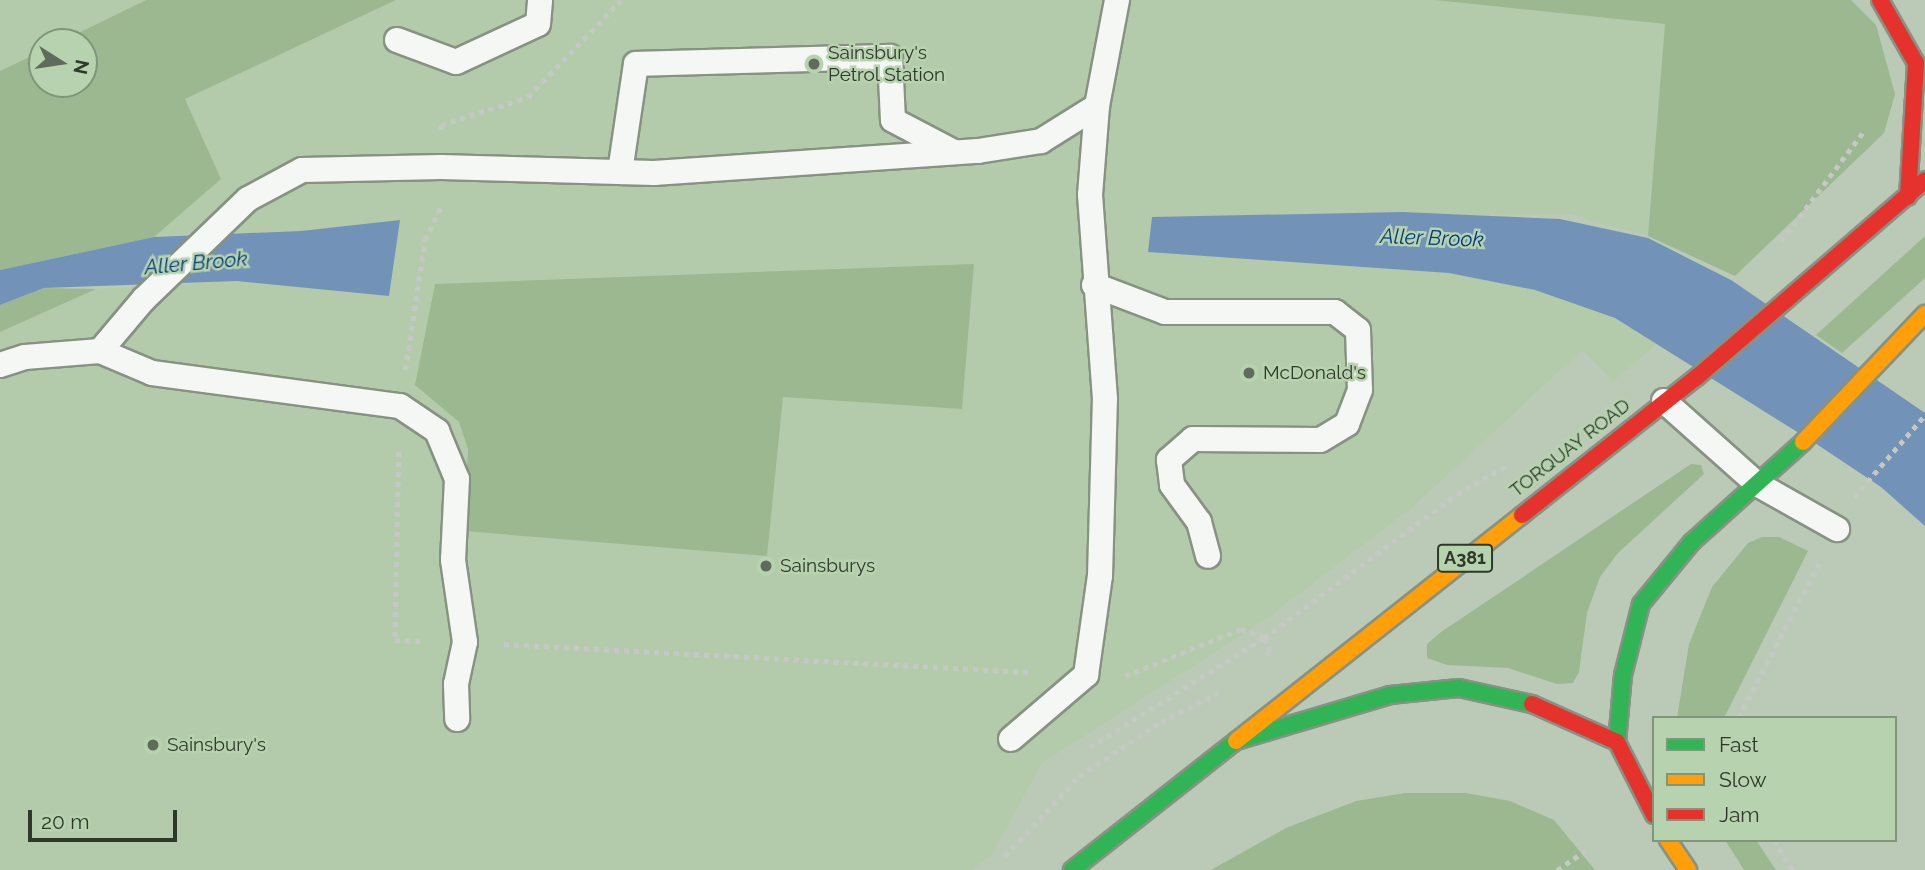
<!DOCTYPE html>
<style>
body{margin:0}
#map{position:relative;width:1925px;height:870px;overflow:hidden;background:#bbcab6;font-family:Raleway,sans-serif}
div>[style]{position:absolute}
.built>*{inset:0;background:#b3cbaa}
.green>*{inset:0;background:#9cb891}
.water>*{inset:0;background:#7293b7}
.path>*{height:4.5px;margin-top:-2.25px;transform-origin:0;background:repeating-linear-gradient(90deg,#c4c9c3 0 5px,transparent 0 10px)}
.roads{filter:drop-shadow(2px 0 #879283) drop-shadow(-2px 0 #879283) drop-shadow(0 2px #879283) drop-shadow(0 -2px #879283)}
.lane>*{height:24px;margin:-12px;padding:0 12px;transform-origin:12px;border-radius:12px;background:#f5f7f4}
.fast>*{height:16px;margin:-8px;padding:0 8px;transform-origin:8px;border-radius:8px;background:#30b455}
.slow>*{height:16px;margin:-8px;padding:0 8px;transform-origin:8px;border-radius:8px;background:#ff9f0a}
.jam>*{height:16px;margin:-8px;padding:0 8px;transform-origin:8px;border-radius:8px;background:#e5322d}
.dots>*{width:19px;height:19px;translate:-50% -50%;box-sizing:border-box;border:4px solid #b7d2ae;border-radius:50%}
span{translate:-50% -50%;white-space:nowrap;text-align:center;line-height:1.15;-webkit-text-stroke:5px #b7d2ae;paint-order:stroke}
.shield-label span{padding:2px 5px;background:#b7d2ae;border:2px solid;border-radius:5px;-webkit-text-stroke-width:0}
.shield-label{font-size:18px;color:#2e392a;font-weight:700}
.poi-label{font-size:19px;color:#2e392a}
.left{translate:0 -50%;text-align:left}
.street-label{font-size:19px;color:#2e392a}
.water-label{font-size:21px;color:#003a82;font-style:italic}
.legend{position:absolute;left:1652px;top:716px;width:245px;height:126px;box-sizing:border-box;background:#b7d2ae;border:2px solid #809579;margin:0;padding:9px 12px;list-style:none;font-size:21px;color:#2e392a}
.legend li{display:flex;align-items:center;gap:14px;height:35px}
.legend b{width:35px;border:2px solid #809579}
.north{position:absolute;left:28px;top:28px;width:70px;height:70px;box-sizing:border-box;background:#b7d2ae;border:2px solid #809579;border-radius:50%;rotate:102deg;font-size:19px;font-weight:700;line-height:28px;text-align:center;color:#2e392a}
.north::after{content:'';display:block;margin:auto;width:24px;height:32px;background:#5f6c5b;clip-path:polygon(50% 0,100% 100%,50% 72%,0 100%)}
.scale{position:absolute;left:28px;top:810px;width:149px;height:32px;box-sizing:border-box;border:4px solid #2e392a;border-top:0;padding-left:9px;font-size:21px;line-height:24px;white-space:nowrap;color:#2e392a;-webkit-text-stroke:5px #b7d2ae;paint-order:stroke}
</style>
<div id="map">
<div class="built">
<i style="clip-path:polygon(0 0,146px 0,60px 42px,42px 42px,42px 51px,0 71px)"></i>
<i style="clip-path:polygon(397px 0,1435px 0,1665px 24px,1648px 236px,1568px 214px,1152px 217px,1148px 252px,1449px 273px,1535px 290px,1615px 318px,1659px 342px,1613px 381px,1582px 350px,1415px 505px,1262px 622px,1042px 763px,992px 854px,972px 870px,0 870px,0 332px,96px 289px,237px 281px,389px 296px,400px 220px,301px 231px,154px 237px,220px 179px,185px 99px)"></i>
</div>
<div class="green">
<i style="clip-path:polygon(146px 0,396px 0,185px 99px,221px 179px,154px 237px,0 270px,0 71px,42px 51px,42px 84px,84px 84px,84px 42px,60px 42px)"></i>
<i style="clip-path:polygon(1435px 0,1851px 0,1876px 25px,1895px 94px,1884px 133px,1735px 276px,1648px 236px,1665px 24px)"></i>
<i style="clip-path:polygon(1925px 236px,1925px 278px,1842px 353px,1816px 335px)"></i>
<i style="clip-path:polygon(974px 264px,962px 409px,783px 397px,767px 556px,464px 531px,468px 449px,459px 422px,415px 385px,435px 284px)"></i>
<i style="clip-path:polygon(44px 288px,96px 289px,0 332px,0 305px)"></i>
<i style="clip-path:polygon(1691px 464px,1701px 465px,1704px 474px,1618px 553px,1600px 577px,1587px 613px,1579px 672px,1573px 683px,1557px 684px,1508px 668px,1447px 665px,1427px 658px,1427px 644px,1441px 632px)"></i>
<i style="clip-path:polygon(1762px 537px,1779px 537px,1808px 551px,1724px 718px,1677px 718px,1689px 644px,1712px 587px,1748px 543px)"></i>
<i style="clip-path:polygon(1405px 793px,1466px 793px,1510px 801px,1554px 820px,1595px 870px,1211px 870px,1286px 828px,1356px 801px)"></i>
<i style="clip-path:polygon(1725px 840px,1756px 840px,1776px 870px,1744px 870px)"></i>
</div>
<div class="water">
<i style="clip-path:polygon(1403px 212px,1560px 219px,1648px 238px,1731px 280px,1925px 413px,1925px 526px,1881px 487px,1815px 443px,1615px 318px,1535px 290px,1449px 273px,1148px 252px,1152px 217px)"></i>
<i style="clip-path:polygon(400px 220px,389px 296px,237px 281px,44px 288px,0 305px,0 270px,154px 237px,301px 231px)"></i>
</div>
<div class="path">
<i style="left:441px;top:130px;width:5px;rotate:-90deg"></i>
<i style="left:441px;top:125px;width:91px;rotate:-17.8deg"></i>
<i style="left:528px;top:97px;width:134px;rotate:-46.2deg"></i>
<i style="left:1781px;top:241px;width:138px;rotate:-53deg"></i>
<i style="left:405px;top:370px;width:132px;rotate:-81.3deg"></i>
<i style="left:425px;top:240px;width:38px;rotate:-65deg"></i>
<i style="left:399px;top:452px;width:188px;rotate:91.2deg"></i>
<i style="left:395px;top:640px;width:30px;rotate:2deg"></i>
<i style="left:1854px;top:497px;width:108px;rotate:-49.1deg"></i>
<i style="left:504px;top:644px;width:527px;rotate:3.05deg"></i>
<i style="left:1266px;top:655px;width:5px;rotate:-37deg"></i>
<i style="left:1270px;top:652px;width:15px;rotate:-113deg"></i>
<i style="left:1264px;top:638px;width:241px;rotate:-36.7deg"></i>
<i style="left:1457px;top:494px;width:59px;rotate:-29.6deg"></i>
<i style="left:1125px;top:676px;width:125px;rotate:-22.1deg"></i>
<i style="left:1241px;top:629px;width:25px;rotate:21deg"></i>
<i style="left:1738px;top:718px;width:174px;rotate:-62.3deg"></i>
<i style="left:1090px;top:747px;width:205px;rotate:-32.1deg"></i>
<i style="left:1774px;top:840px;width:36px;rotate:58deg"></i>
<i style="left:1005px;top:856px;width:109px;rotate:-47.2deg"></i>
<i style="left:1079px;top:776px;width:98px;rotate:-33.4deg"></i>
<i style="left:1161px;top:722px;width:64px;rotate:-27deg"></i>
<i style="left:1557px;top:870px;width:34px;rotate:-34deg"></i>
</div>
<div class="roads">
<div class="lane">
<i style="left:397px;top:40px;width:63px;rotate:20.4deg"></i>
<i style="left:456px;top:62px;width:90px;rotate:-24.9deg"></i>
<i style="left:538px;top:24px;width:24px;rotate:-85deg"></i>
<i style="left:620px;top:172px;width:109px;rotate:-81.6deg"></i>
<i style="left:636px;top:64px;width:254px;rotate:-1.6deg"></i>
<i style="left:890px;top:57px;width:63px;rotate:87.3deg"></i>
<i style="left:893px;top:120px;width:69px;rotate:27.7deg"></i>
<i style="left:1094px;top:285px;width:76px;rotate:20.8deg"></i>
<i style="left:1165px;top:312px;width:170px"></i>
<i style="left:1335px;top:312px;width:29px;rotate:38deg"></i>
<i style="left:1358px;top:330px;width:60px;rotate:88.1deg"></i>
<i style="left:1360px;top:390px;width:36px;rotate:111deg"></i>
<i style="left:1347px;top:424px;width:31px;rotate:149deg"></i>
<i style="left:1320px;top:440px;width:127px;rotate:-179.5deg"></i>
<i style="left:1193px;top:439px;width:32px;rotate:139deg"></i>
<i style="left:1169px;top:460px;width:25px;rotate:83deg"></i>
<i style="left:1172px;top:485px;width:46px;rotate:53.9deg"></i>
<i style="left:1199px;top:522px;width:35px;rotate:75deg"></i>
<i style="left:100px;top:351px;width:68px;rotate:-49.8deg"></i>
<i style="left:144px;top:299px;width:144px;rotate:-43.9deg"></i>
<i style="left:248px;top:199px;width:61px;rotate:-28.2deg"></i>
<i style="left:302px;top:170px;width:139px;rotate:-1.2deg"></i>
<i style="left:441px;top:167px;width:213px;rotate:1.6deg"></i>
<i style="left:654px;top:173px;width:325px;rotate:-3.9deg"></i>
<i style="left:978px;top:151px;width:64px;rotate:-9deg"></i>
<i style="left:1041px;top:141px;width:66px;rotate:-32deg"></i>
<i style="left:0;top:365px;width:26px;rotate:-18deg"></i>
<i style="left:25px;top:357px;width:75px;rotate:-4.6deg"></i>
<i style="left:100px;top:351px;width:56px;rotate:22.9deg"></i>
<i style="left:152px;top:373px;width:250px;rotate:7.6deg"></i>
<i style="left:400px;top:406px;width:45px;rotate:34deg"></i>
<i style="left:437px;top:431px;width:52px;rotate:67.4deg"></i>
<i style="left:457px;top:479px;width:81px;rotate:92.8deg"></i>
<i style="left:453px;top:560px;width:83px;rotate:81.7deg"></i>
<i style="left:465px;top:642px;width:43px;rotate:102.1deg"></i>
<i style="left:456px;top:684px;width:35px;rotate:88deg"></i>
<i style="left:1664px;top:401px;width:125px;rotate:41.7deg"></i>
<i style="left:1757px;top:484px;width:92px;rotate:29.4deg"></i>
<i style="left:1011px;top:739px;width:99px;rotate:-40.5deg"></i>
<i style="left:1086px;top:675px;width:100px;rotate:-82deg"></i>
<i style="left:1100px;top:576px;width:177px;rotate:-88.4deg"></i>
<i style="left:1105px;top:399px;width:205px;rotate:-94.2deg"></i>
<i style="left:1090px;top:195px;width:89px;rotate:-85.5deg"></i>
<i style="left:1097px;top:106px;width:108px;rotate:-79.3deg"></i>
</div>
<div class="fast">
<i style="left:1617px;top:742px;width:67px;rotate:-84.9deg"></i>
<i style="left:1623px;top:675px;width:73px;rotate:-75.8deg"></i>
<i style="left:1641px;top:604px;width:80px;rotate:-50.6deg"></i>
<i style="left:1692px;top:542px;width:149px;rotate:-42deg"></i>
<i style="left:1072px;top:870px;width:209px;rotate:-38.2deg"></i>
<i style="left:1236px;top:741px;width:161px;rotate:-16.6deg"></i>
<i style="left:1390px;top:695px;width:69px;rotate:-5.8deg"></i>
<i style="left:1459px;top:688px;width:75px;rotate:12.4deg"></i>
</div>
<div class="slow">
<i style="left:1803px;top:442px;width:177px;rotate:-46.4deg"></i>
<i style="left:1236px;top:741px;width:365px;rotate:-38.3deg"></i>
<i style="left:1668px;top:840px;width:36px;rotate:56deg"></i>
</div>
<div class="jam">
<i style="left:1880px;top:0;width:73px;rotate:60.3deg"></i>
<i style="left:1916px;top:63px;width:134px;rotate:93.4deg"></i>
<i style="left:1522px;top:515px;width:223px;rotate:-38.3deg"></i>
<i style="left:1697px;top:377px;width:301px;rotate:-40.8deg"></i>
<i style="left:1532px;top:704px;width:93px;rotate:24.1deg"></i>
<i style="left:1617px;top:742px;width:82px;rotate:63.1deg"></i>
</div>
</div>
<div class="dots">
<i style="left:814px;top:64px;background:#5f6c5b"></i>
<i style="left:1249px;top:373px;background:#5f6c5b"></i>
<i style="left:766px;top:566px;background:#5f6c5b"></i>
<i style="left:153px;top:745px;background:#5f6c5b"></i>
</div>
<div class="shield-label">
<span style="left:1465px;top:558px">A381</span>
</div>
<div class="poi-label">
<span class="left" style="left:828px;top:64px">Sainsbury's<br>Petrol Station</span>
<span class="left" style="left:1263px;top:373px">McDonald's</span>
<span class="left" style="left:780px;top:566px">Sainsburys</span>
<span class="left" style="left:167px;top:745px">Sainsbury's</span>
</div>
<div class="street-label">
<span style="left:1570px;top:448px;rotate:-38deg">TORQUAY ROAD</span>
</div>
<div class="water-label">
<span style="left:1432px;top:238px;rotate:2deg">Aller Brook</span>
<span style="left:196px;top:263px;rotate:-5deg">Aller Brook</span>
</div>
<ul class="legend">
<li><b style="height:9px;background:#30b455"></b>Fast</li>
<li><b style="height:9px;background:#ff9f0a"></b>Slow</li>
<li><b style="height:9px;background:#e5322d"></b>Jam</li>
</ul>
<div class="north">N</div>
<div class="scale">20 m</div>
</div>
